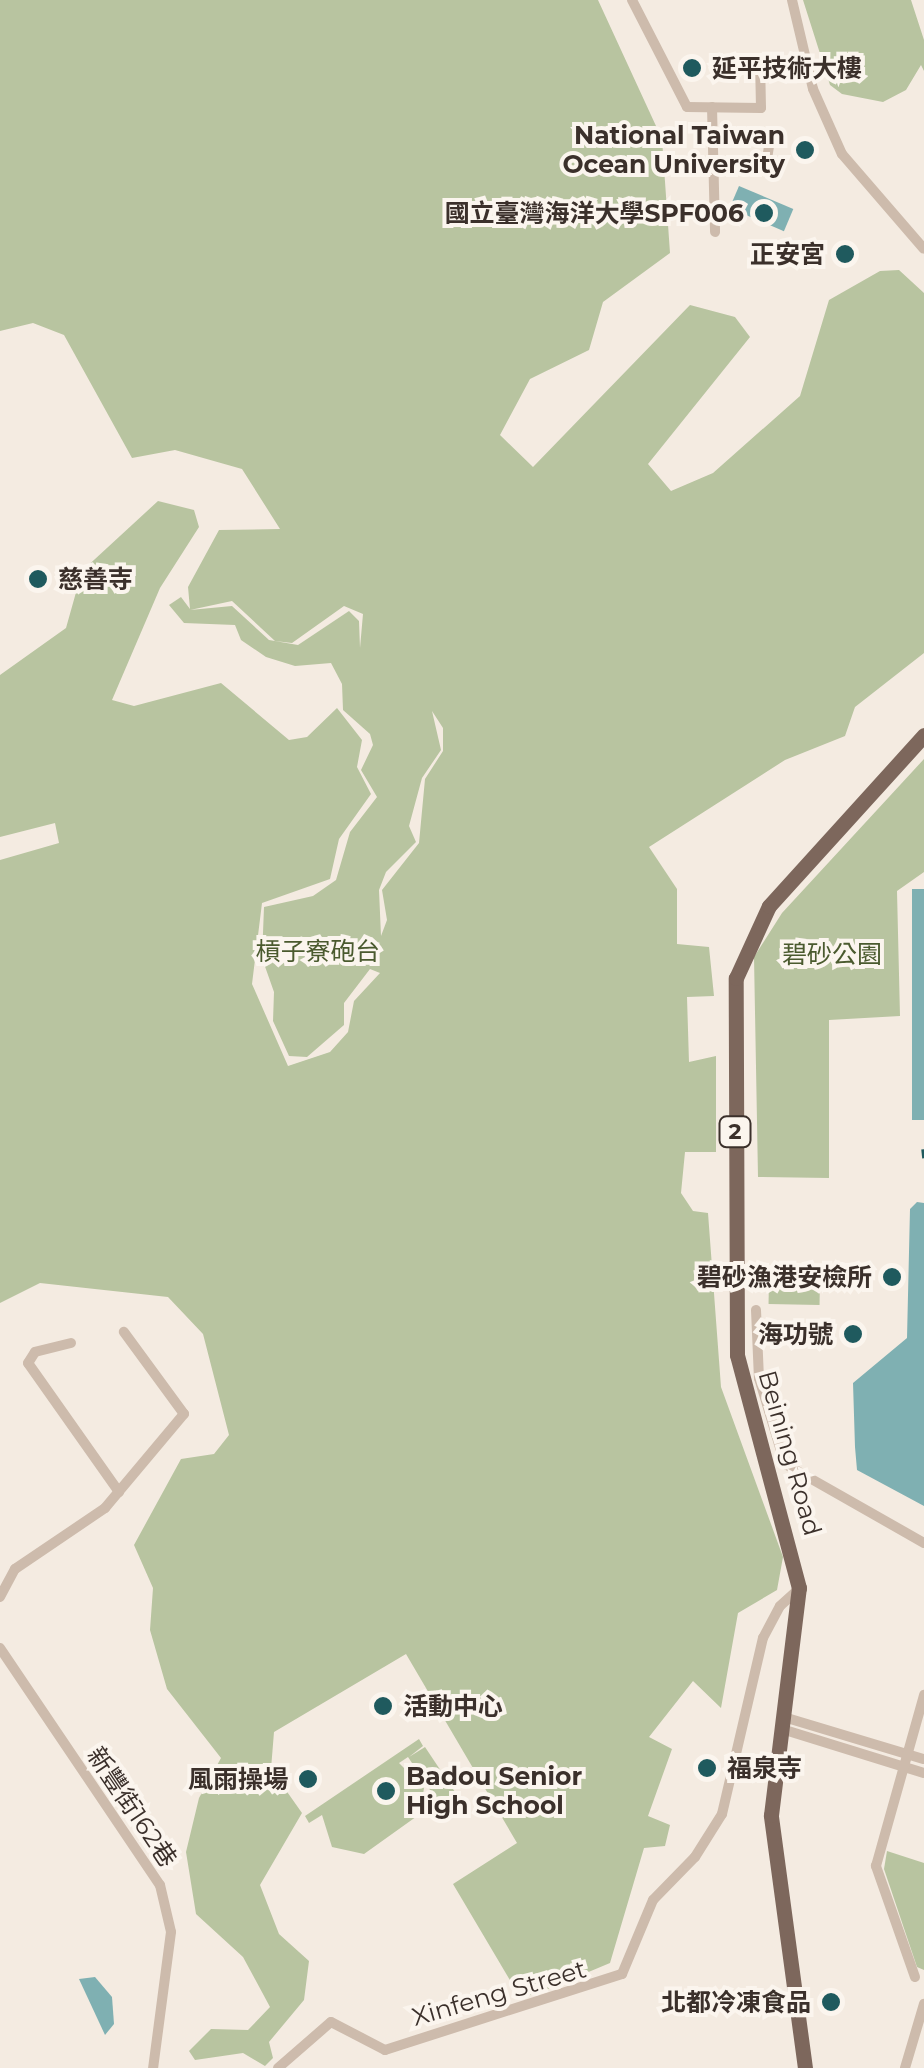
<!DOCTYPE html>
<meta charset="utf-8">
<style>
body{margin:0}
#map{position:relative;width:924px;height:2068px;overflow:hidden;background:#f4ebe1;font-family:Montserrat,"Noto Sans TC",sans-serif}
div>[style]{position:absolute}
.green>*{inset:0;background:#b8c4a0;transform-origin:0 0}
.water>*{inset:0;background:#7fb0b2;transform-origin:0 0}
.ferry>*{height:2.5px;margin-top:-1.25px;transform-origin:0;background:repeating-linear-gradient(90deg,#1f5a5e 0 12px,transparent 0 22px)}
.minor>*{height:10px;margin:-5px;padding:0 5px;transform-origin:5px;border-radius:5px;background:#cdbbac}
.primary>*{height:15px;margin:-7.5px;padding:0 7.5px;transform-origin:7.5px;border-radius:7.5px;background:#7d675c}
.dots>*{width:28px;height:28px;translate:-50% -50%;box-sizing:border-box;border:5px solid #fbf5ee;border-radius:50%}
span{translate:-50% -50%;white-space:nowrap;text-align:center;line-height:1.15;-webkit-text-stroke:8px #fbf5ee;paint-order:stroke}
.shield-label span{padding:2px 8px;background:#fbf5ee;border:2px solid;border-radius:8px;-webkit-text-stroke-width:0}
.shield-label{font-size:22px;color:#3b302b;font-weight:700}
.poi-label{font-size:25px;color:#3b302b;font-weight:700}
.left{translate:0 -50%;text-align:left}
.right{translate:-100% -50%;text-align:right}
.park-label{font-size:25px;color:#4a5a2e}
.street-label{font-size:25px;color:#3b302b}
</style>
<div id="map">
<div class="green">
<i style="clip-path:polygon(evenodd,0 0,598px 0,662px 139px,670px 253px,603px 302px,589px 350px,530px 379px,500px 435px,533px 467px,690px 305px,735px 317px,750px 337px,648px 464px,671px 491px,713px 473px,800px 396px,829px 300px,880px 271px,899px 270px,924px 293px,924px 653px,855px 707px,845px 736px,785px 760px,649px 847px,677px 889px,677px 944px,709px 947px,714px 996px,687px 997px,689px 1062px,716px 1056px,716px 1152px,685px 1152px,681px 1193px,693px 1211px,708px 1213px,721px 1387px,783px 1557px,777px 1590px,738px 1613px,721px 1708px,693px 1681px,649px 1737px,672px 1749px,648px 1816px,670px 1825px,665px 1846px,644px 1848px,610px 1963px,536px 1994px,520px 1997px,453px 1884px,517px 1843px,406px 1654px,274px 1732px,271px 1769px,302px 1813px,260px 1885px,279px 1934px,309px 1961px,304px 2000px,269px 2042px,273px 2058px,265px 2066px,243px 2053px,195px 2060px,189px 2051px,211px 2029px,248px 2030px,270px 2007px,243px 1957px,196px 1914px,186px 1852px,199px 1798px,221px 1758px,167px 1689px,150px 1630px,153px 1588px,134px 1545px,181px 1459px,214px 1454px,229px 1435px,203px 1334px,168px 1297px,40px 1283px,0 1303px,0 860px,59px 843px,55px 823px,0 837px,0 675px,66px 628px,82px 571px,158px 501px,194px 510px,199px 527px,160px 588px,112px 700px,134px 706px,221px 683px,289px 740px,307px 737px,337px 708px,362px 740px,357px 767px,371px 794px,339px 839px,330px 879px,262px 903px,252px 984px,288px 1066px,330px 1052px,348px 1032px,354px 1001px,380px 973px,370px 969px,344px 1003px,344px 1025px,307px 1057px,289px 1056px,273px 1021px,274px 992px,262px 958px,264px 907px,313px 896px,336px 880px,350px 832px,377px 797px,361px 770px,373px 745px,370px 734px,343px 710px,342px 684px,331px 663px,295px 666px,266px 657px,241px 640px,235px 625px,184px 623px,169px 605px,181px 597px,190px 609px,188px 587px,219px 530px,280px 529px,242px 469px,175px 450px,132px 458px,64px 335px,33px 323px,0 331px,0 0,232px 601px,275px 641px,292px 643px,344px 606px,363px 614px,360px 648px,359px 621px,349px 611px,298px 645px,269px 640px,232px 606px,190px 610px,232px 601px,0 0,432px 711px,443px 728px,443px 751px,425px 779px,419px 843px,382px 890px,387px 920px,381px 936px,379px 890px,386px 872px,416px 842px,409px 826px,422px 778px,441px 750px,432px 711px)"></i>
<i style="clip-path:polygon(803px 0,911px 0,924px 40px,924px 71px,921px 65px,906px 90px,883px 102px,842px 94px,830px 85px)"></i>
<i style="clip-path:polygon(924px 759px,924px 872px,897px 891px,900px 1016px,829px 1020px,829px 1178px,758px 1177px,754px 957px,782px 913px)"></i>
<i style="left:769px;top:1278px;width:51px;height:26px;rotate:1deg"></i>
<i style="clip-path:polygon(419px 1739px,423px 1746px,409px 1757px,425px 1747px,457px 1795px,440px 1805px,408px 1757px,399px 1763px,424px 1788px,420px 1814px,364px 1854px,332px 1847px,322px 1815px,309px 1823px,305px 1816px)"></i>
<i style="clip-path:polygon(887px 1851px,924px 1863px,924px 1970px,917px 1967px,884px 1869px)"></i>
</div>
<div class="water">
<i style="left:739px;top:186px;width:59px;height:24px;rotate:23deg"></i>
<i style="left:924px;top:889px;width:231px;height:12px;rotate:90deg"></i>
<i style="clip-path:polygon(917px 1202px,924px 1203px,924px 1506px,857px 1470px,855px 1447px,853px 1383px,907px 1338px,910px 1209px)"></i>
<i style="clip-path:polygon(95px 1977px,112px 1997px,114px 2024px,105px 2035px,79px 1979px)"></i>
</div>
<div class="ferry">
<i style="left:923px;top:1149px;width:9px;rotate:84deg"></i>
</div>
<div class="minor">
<i style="left:632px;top:0;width:120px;rotate:62.8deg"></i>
<i style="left:687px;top:107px;width:74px;rotate:0.8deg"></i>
<i style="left:761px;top:108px;width:47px;rotate:-91.2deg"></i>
<i style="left:792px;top:0;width:91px;rotate:76.7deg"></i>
<i style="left:813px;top:89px;width:71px;rotate:66deg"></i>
<i style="left:842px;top:154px;width:125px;rotate:49.2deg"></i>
<i style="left:712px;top:107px;width:125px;rotate:88.6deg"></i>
<i style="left:714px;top:164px;width:53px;rotate:-5.4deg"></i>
<i style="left:767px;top:159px;width:19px;rotate:-81deg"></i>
<i style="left:756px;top:1310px;width:68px;rotate:87.5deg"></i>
<i style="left:759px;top:1378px;width:90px;rotate:73.2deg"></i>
<i style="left:785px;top:1464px;width:160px;rotate:29.6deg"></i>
<i style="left:71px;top:1343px;width:37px;rotate:166deg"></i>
<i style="left:35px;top:1352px;width:13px;rotate:122deg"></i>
<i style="left:28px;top:1363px;width:158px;rotate:54.8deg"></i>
<i style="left:0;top:1597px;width:32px;rotate:-62deg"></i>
<i style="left:15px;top:1569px;width:109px;rotate:-34.1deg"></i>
<i style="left:105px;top:1508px;width:123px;rotate:-50deg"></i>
<i style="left:184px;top:1414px;width:102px;rotate:-126.2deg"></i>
<i style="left:0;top:1648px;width:286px;rotate:56deg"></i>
<i style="left:160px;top:1885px;width:48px;rotate:76.8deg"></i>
<i style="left:171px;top:1932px;width:137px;rotate:97.5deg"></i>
<i style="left:787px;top:1718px;width:143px;rotate:16.7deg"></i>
<i style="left:785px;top:1730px;width:145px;rotate:17.2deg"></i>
<i style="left:915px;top:1977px;width:118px;rotate:-109.4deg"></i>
<i style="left:876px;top:1866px;width:178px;rotate:-74.3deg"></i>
<i style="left:278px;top:2068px;width:70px;rotate:-41deg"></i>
<i style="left:331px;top:2022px;width:61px;rotate:27.4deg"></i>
<i style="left:385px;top:2050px;width:249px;rotate:-17.8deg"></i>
<i style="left:622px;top:1974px;width:80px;rotate:-67.3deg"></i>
<i style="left:653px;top:1900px;width:60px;rotate:-45.7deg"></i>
<i style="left:695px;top:1857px;width:51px;rotate:-57.9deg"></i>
<i style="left:722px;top:1814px;width:181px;rotate:-76.9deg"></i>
<i style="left:763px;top:1638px;width:36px;rotate:-62deg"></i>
<i style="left:780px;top:1606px;width:25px;rotate:-42deg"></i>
<i style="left:905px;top:2068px;width:67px;rotate:-73.5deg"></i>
</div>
<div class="primary">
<i style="left:805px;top:2068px;width:255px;rotate:-97.7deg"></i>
<i style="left:771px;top:1815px;width:229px;rotate:-83deg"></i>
<i style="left:799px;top:1588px;width:241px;rotate:-104.9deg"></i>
<i style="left:737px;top:1355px;width:377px;rotate:-90.2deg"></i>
<i style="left:736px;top:978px;width:79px;rotate:-65.4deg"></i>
<i style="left:769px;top:906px;width:231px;rotate:-47.8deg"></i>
</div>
<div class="dots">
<i style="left:692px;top:68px;background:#1f5a5e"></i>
<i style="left:805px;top:150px;background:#1f5a5e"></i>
<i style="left:764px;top:213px;background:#1f5a5e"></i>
<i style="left:845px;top:254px;background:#1f5a5e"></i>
<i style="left:38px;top:579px;background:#1f5a5e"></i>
<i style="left:892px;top:1277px;background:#1f5a5e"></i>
<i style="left:853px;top:1334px;background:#1f5a5e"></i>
<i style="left:383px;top:1706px;background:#1f5a5e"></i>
<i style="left:707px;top:1768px;background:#1f5a5e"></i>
<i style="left:308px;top:1779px;background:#1f5a5e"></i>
<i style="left:386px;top:1791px;background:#1f5a5e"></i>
<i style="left:831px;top:2002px;background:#1f5a5e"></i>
</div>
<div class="shield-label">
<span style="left:735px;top:1132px">2</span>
</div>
<div class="poi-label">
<span class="left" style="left:712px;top:68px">延平技術大樓</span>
<span class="right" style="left:785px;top:150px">National Taiwan<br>Ocean University</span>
<span class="right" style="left:744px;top:213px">國立臺灣海洋大學SPF006</span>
<span class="right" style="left:825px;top:254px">正安宮</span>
<span class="left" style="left:58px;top:579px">慈善寺</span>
<span class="right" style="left:872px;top:1277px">碧砂漁港安檢所</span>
<span class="right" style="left:833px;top:1334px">海功號</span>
<span class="left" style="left:403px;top:1706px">活動中心</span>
<span class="left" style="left:727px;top:1768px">福泉寺</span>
<span class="left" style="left:406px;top:1791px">Badou Senior<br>High School</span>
<span class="right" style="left:288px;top:1779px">風雨操場</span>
<span class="right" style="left:811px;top:2002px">北都冷凍食品</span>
</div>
<div class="park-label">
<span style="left:318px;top:951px">槓子寮砲台</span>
<span style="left:832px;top:954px">碧砂公園</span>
</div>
<div class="street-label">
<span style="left:790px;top:1453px;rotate:74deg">Beining Road</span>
<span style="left:132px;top:1807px;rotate:56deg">新豐街162巷</span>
<span style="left:499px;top:1993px;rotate:-16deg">Xinfeng Street</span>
</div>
</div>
